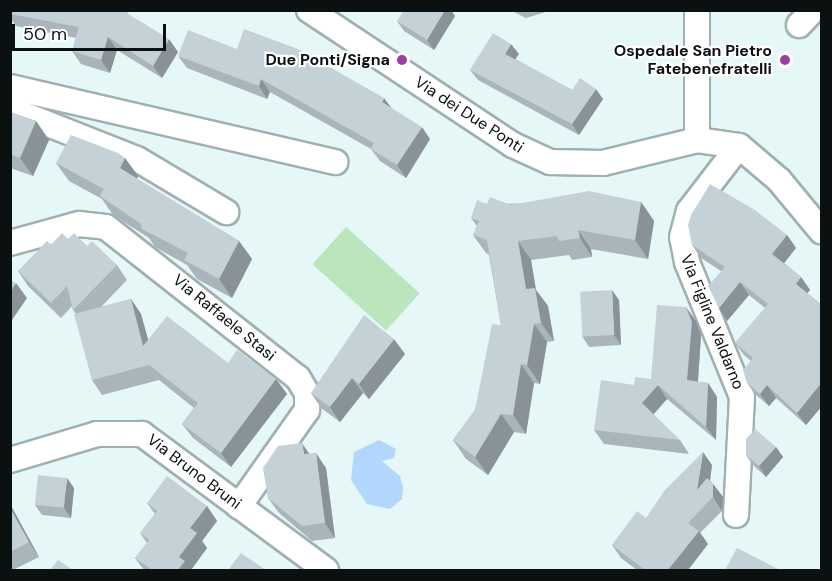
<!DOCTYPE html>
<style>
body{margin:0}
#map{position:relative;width:832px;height:581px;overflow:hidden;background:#e6f7f7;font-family:"DM Sans",sans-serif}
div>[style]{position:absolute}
.green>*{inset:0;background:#bae5bd;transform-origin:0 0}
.water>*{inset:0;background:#b2d7fd}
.roads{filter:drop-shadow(2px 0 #a0b0b0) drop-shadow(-2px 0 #a0b0b0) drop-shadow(0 2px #a0b0b0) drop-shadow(0 -2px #a0b0b0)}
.minor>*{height:24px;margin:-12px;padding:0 12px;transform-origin:12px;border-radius:12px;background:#fff}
.wall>*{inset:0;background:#a9b5ba}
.shaded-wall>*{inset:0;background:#899397}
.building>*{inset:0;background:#c4d2d8;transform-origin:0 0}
.dots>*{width:16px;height:16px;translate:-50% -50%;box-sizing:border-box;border:3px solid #fff;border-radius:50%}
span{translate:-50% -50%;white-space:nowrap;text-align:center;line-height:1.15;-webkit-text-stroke:4.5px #fff;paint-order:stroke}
.poi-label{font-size:16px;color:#0b1011;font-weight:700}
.right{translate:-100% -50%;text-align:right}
.street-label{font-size:16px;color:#0b1011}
.frame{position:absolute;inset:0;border:12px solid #0b1011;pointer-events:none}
.scale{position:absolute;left:12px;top:24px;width:154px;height:27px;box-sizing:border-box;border:3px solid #0b1011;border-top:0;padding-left:8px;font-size:18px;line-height:21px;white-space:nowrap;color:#0b1011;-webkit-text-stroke:4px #fff;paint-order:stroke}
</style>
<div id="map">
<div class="green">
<i style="left:346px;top:227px;width:99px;height:50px;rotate:42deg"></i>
</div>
<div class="water">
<i style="clip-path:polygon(379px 440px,396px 449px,394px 458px,382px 461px,400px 476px,403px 488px,402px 499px,390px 509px,367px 504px,351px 480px,354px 452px)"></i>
</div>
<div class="roads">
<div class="minor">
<i style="left:309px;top:10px;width:245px;rotate:33.5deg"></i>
<i style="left:513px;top:145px;width:41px;rotate:24.7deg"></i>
<i style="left:550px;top:162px;width:53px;rotate:1.1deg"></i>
<i style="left:603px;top:163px;width:97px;rotate:-13.7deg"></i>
<i style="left:697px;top:140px;width:42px;rotate:8.1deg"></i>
<i style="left:739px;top:146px;width:52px;rotate:40.4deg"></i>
<i style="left:779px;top:180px;width:67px;rotate:50.4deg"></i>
<i style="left:799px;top:25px;width:21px;rotate:-47deg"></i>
<i style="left:10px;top:87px;width:334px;rotate:13deg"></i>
<i style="left:10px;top:109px;width:136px;rotate:21.5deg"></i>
<i style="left:137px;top:159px;width:104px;rotate:30.8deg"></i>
<i style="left:697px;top:140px;width:130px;rotate:-90deg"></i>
<i style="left:10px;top:243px;width:72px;rotate:-15.4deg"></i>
<i style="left:79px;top:224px;width:27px;rotate:6deg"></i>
<i style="left:106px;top:227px;width:244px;rotate:38.2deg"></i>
<i style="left:298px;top:378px;width:17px;rotate:59deg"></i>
<i style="left:307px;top:393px;width:17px;rotate:90deg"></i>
<i style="left:307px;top:410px;width:118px;rotate:125.3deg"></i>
<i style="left:10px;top:460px;width:91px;rotate:-16.6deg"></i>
<i style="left:97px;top:434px;width:45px"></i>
<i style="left:142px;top:434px;width:229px;rotate:36.5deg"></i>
<i style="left:736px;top:515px;width:118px;rotate:-87.1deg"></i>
<i style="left:742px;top:397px;width:146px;rotate:-112.2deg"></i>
<i style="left:687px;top:262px;width:25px;rotate:-101deg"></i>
<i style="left:682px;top:237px;width:27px;rotate:-75deg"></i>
<i style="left:689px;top:211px;width:82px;rotate:-52.4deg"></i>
</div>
</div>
<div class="wall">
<i style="clip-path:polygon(10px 10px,128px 10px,127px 14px,178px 52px,162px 78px,117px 50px,110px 73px,81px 64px,72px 51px,76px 38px,16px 26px,10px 18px)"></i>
<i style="clip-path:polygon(510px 10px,552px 10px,526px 18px)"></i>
<i style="clip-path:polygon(455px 16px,434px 50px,404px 31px,397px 21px)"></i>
<i style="clip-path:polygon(519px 54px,515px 59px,572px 90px,603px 99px,579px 135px,478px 80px,470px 70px)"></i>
<i style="clip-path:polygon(178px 56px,391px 108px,430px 139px,406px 178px,380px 161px,371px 149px,270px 92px,267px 99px,187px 68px)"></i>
<i style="clip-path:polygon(10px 112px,36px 121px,49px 140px,33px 176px,10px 168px)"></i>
<i style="clip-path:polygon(125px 158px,138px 176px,137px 179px,239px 241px,252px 259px,232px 298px,197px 279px,187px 265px,155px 247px,149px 238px,113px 215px,102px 199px,69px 181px,56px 163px)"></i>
<i style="clip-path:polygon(641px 202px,654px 221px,648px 259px,591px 249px,592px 257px,572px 260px,569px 255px,531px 260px,536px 290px,548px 306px,554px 341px,547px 342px,540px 384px,534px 383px,526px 434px,514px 432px,488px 475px,466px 459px,453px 440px,475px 410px,501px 325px,489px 255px,486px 253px,473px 235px,477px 226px,471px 218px,487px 204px)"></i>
<i style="clip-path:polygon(787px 235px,796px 248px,784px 263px,801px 277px,810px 290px,807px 293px,822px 305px,822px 406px,806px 425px,776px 398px,769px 406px,756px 395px,747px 383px,751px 361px,744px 355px,735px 343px,765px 308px,749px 295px,727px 321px,721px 271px,701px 258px,692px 245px)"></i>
<i style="clip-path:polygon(68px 239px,87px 246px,117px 265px,127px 280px,101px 307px,131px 299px,141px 314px,148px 340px,228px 363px,276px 379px,287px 394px,231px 467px,193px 438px,182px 424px,194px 408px,159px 380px,102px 395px,92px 380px,76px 314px,73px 310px,72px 306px,61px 318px,28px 286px,18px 271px,51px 245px)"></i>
<i style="clip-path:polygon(619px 300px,621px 345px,589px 347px,582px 336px)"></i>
<i style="clip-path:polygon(696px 321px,701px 335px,698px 382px,708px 383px,717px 397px,716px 440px,667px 399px,653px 415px,680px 440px,689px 454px,604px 444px,594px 430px,634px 385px,651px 379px)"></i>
<i style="clip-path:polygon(405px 354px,369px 399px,363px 393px,340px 422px,321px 408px,311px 393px)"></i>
<i style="clip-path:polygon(776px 447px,783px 457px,766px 477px,753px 465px,746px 455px)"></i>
<i style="clip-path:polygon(310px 454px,326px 468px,335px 538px,312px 541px,279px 513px,268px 498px)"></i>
<i style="clip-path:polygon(712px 465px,710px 480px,713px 484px,723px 497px,722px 511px,700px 533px,708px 544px,688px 570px,637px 570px,621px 558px,612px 545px)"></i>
<i style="clip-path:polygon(74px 488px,71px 518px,42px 515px,35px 505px)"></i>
<i style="clip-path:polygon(147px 503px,207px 506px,217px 521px,202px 541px,207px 548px,191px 570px,144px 570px,135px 558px,147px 543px,140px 533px,155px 514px)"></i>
<i style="clip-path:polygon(10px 504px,39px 557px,13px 570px,10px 570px)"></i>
</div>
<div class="shaded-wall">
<i style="clip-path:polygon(445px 10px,451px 10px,455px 16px,434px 50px,427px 40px)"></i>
<i style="clip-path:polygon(108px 37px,117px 50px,110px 73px,101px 60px)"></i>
<i style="clip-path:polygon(169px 39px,178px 52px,162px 78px,153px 66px)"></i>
<i style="clip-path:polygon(511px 44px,519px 54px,512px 64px,505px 54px)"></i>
<i style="clip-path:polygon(261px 79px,270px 92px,267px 99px,259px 86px)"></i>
<i style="clip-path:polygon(596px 89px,603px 99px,579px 135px,572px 124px)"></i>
<i style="clip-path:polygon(384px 98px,393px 110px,382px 102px)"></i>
<i style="clip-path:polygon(36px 121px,49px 140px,33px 176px,20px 158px)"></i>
<i style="clip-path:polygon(422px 127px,430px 139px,406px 178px,397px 165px)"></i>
<i style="clip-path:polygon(125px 158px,138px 176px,133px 187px,120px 168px)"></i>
<i style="clip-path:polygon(641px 202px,654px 221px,648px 259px,635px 240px)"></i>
<i style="clip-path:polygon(578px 230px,591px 249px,592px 257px,580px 238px)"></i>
<i style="clip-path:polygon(787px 235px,796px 248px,781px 267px,772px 254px)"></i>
<i style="clip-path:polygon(239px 241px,252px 259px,232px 298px,219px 279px)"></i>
<i style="clip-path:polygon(518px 241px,531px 260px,536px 290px,548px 306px,554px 341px,541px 323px,526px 289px)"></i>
<i style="clip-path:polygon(801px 277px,810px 290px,804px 297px,796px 284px)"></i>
<i style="clip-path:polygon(740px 282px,749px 295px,727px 321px,719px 308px)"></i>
<i style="clip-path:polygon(16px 283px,27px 298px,10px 323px,10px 292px)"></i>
<i style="clip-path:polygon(612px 290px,619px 300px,621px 345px,614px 335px)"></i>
<i style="clip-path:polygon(131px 299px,141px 314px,154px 361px,143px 346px)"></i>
<i style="clip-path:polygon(686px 307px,696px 321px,701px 335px,697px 394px,687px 380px)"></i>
<i style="clip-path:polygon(534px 324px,547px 342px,540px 384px,527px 365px)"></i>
<i style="clip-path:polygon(394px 339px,405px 354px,369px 399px,359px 384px)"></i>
<i style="clip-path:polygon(521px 364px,534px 383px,526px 434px,513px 415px)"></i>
<i style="clip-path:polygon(352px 378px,363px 393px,340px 422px,330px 407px)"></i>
<i style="clip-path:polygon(276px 379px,287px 394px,231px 467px,221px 453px)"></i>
<i style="clip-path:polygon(822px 382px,822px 406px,806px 425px,797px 413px)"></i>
<i style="clip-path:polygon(708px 383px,717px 397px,716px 440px,706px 427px)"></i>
<i style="clip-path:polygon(658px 385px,667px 399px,651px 417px,642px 403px)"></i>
<i style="clip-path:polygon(767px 385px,776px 398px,769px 406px,760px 394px)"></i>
<i style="clip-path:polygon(501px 414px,514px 432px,488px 475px,475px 457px)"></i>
<i style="clip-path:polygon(302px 443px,312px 458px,304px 454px)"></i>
<i style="clip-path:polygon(776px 447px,783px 457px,766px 477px,759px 466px)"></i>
<i style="clip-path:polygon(703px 452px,712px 465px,707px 503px,697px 490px)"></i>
<i style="clip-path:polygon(316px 453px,326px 468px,335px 538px,325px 523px)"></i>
<i style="clip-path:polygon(67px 478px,74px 488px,71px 518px,64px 508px)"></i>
<i style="clip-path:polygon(713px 484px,723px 497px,722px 511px,713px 497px)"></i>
<i style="clip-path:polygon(10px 504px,39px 557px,29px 542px,10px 508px)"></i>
<i style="clip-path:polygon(207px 506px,217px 521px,202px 541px,207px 548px,191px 570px,178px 570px,179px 557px,190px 528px)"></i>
<i style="clip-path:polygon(699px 531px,708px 544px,688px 570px,668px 570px)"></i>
</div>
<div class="building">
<i style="clip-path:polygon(10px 10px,122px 10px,169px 39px,153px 66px,108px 37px,101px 60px,72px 51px,79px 27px,10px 14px)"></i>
<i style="clip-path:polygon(404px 10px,445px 10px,427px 40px,397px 21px)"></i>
<i style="clip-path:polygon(244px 29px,298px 49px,384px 98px,382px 102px,422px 127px,397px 165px,371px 149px,374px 143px,261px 79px,259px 86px,178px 56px,188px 30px,237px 49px)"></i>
<i style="clip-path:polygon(493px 33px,511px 44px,505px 54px,572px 90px,580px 78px,596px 89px,572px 124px,470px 70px)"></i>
<i style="clip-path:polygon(10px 112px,36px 121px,20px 158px,10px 154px)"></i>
<i style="clip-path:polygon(71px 135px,118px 153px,125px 158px,120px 168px,239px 241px,219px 279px,184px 260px,188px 253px,142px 229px,141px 224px,100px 196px,104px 189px,56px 163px)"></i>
<i style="clip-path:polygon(710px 184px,755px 210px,787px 235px,772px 254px,801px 277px,796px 284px,822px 305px,822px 382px,797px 413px,767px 385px,760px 394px,747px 383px,743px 370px,753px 358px,735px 343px,768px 304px,740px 282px,719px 308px,708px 286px,725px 267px,692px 245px,688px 225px,691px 215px)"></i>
<i style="clip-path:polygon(589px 191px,641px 202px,635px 240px,578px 230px,580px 238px,559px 241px,557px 236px,518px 241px,526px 289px,535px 288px,541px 323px,534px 324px,527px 365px,521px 364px,513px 415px,501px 414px,475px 457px,453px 440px,475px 410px,492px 324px,501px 325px,487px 240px,473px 235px,479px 221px,471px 218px,477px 200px,487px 204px,490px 197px,511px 205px)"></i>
<i style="clip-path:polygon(62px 233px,68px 239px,74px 233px,87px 246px,92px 241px,117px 265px,73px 310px,67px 286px,51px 303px,18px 271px,47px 241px,51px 245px)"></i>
<i style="clip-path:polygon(10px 280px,16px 283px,10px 292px)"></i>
<i style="left:612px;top:290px;width:45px;height:32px;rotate:87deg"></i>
<i style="clip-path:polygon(131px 299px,143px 346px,167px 316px,228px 363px,237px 350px,276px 379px,221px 453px,182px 424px,198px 403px,149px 365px,92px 380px,74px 314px)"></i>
<i style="clip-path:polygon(657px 305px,686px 307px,692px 322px,687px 380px,708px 383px,706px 427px,658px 385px,642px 403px,680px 440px,594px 430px,601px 380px,634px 385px,635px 377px,651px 379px)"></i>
<i style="clip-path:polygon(364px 315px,394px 339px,359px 384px,352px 378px,330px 407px,311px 393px)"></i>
<i style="clip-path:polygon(755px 429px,776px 447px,759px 466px,746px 455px,746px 439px)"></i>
<i style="clip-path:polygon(302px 443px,304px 454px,316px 453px,325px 523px,302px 526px,268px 498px,263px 468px,278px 446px)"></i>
<i style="clip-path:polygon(703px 452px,697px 490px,707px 478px,713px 484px,713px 497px,688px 523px,699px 531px,668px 570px,645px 570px,612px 545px,637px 511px,646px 518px,665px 490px)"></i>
<i style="left:38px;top:475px;width:29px;height:30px;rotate:6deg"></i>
<i style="clip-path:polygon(167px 476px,207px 506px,190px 528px,197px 533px,179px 557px,185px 561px,178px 570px,152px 570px,135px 558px,149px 540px,140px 533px,157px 511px,147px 503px)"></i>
<i style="clip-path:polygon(10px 508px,29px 542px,10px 552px)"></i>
<i style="clip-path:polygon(737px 548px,780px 570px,725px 570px)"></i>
<i style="clip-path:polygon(241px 553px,266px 570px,228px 570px)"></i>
<i style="clip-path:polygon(58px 560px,73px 570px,50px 570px)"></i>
</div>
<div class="dots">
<i style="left:402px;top:60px;background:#9d3ca4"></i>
<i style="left:785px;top:60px;background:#9d3ca4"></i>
</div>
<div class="poi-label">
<span class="right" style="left:772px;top:60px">Ospedale San Pietro<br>Fatebenefratelli</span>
<span class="right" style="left:390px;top:60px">Due Ponti/Signa</span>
</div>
<div class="street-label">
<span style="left:469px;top:115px;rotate:33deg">Via dei Due Ponti</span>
<span style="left:224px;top:318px;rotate:39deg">Via Raffaele Stasi</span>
<span style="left:712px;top:322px;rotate:68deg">Via Figline Valdarno</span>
<span style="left:194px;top:472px;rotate:37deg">Via Bruno Bruni</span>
</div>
<div class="frame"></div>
<div class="scale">50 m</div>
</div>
